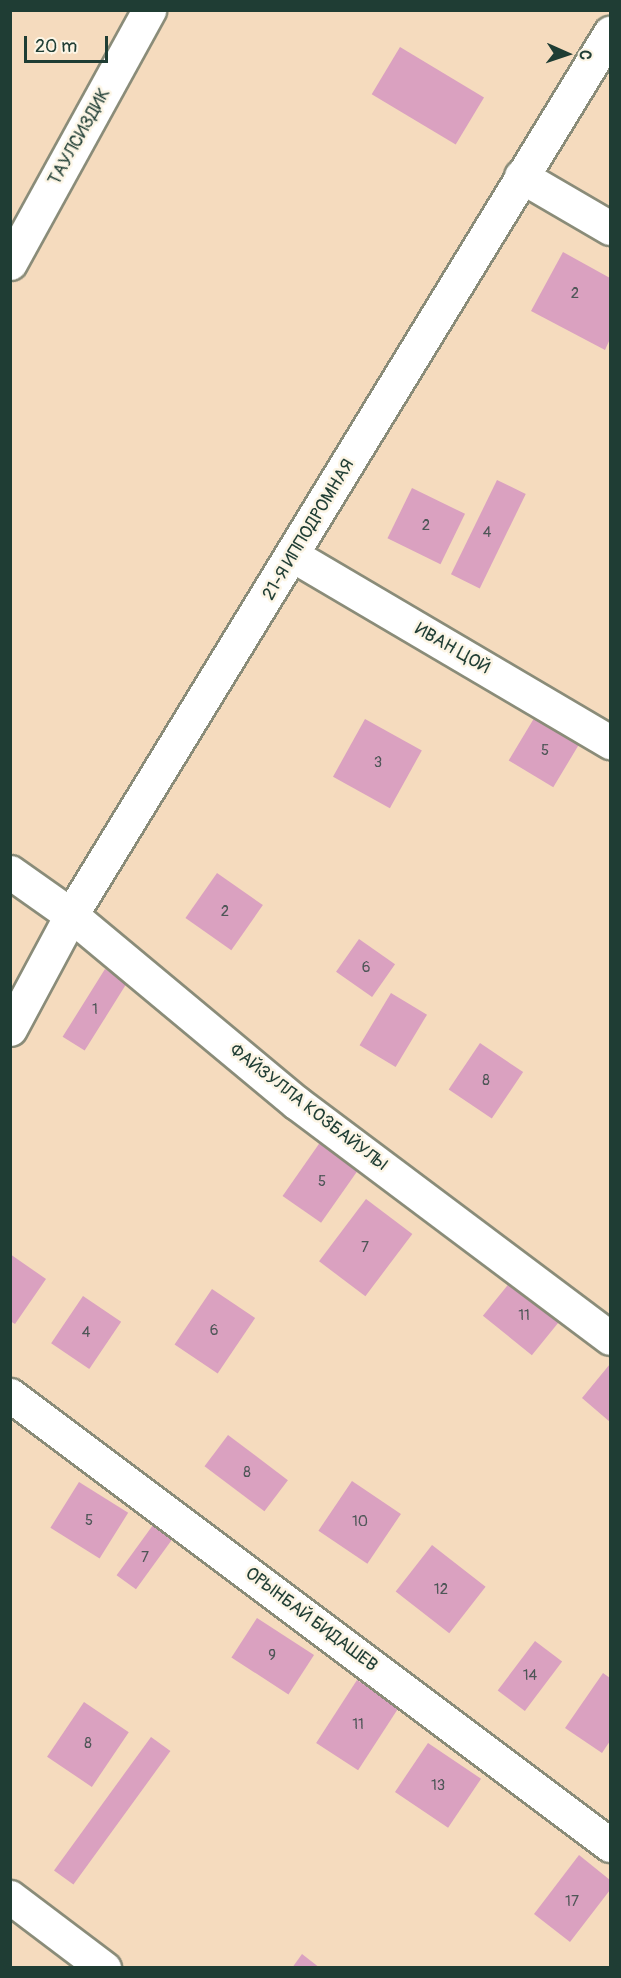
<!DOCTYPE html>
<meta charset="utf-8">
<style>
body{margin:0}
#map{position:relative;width:621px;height:1978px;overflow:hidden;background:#f5dbbe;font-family:Pangolin,sans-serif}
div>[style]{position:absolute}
.building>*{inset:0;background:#daa1c0;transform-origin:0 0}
.roads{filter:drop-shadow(2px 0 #8a8c79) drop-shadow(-2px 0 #8a8c79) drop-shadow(0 2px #8a8c79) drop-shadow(0 -2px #8a8c79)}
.minor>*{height:33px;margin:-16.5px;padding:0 16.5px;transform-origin:16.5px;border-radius:16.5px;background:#fff}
.major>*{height:33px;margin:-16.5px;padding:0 16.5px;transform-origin:16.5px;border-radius:16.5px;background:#fff}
span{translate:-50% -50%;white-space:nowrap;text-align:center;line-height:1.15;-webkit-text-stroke:5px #fcf5e5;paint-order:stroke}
.number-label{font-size:15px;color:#4e5657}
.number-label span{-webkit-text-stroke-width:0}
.street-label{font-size:18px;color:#1f3d34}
.frame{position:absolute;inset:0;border:12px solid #1f3d34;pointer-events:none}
.north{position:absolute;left:537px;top:24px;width:60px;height:60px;-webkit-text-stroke:4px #fcf5e5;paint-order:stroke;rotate:93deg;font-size:16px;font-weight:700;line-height:24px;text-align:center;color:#1f3d34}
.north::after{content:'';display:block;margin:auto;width:21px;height:27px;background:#1f3d34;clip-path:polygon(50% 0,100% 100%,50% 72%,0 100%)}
.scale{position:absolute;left:24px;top:36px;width:84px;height:27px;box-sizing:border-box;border:3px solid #1f3d34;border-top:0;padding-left:8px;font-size:18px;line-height:21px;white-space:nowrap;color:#1f3d34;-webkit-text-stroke:4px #fcf5e5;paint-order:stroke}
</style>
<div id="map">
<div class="building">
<i style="left:400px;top:47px;width:98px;height:55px;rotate:31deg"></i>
<i style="clip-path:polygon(563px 252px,610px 278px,610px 339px,605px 350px,531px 311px)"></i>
<i style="left:497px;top:480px;width:32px;height:105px;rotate:26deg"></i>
<i style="left:412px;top:488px;width:59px;height:56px;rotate:26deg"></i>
<i style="left:536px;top:715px;width:52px;height:53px;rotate:31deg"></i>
<i style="left:365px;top:719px;width:65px;height:66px;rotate:29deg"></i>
<i style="left:217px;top:873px;width:56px;height:55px;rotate:35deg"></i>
<i style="left:359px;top:939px;width:44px;height:40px;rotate:35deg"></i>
<i style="left:105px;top:969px;width:26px;height:80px;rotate:32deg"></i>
<i style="left:391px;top:993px;width:42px;height:61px;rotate:31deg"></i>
<i style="left:480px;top:1043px;width:52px;height:56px;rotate:34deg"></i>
<i style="left:321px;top:1141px;width:47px;height:67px;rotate:35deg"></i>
<i style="left:366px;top:1199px;width:58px;height:78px;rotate:37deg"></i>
<i style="clip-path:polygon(10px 1254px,46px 1279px,15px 1324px,10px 1321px)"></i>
<i style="left:515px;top:1276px;width:63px;height:51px;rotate:39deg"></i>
<i style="left:212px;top:1289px;width:52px;height:67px;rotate:34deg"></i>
<i style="left:83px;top:1296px;width:46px;height:57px;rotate:34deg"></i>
<i style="clip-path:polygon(610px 1364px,610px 1422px,582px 1398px)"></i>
<i style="left:228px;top:1435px;width:75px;height:39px;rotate:37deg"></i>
<i style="left:352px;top:1481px;width:59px;height:60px;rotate:34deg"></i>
<i style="left:79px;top:1482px;width:58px;height:54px;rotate:32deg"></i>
<i style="left:153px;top:1525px;width:24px;height:62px;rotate:36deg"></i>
<i style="left:432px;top:1545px;width:68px;height:59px;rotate:38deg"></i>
<i style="left:257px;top:1618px;width:68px;height:47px;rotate:33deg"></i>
<i style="left:535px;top:1641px;width:34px;height:62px;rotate:37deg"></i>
<i style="clip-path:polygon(603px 1673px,610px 1678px,610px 1741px,602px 1753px,565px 1728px)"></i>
<i style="left:357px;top:1680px;width:50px;height:75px;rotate:33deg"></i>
<i style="left:84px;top:1702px;width:54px;height:66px;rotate:34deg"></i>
<i style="left:151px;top:1737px;width:24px;height:165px;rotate:36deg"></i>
<i style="left:428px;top:1743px;width:64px;height:59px;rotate:34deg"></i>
<i style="clip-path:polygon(579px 1855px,610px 1880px,610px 1890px,570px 1942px,534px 1914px)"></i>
<i style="clip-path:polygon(302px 1954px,320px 1968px,292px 1968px)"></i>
</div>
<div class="roads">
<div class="minor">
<i style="left:521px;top:176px;width:103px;rotate:30.3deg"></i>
<i style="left:294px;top:556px;width:367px;rotate:30.5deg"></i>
<i style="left:10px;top:872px;width:75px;rotate:35.2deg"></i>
<i style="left:71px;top:915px;width:294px;rotate:39.8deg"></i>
<i style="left:297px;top:1103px;width:391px;rotate:36.9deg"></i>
<i style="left:10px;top:1029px;width:129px;rotate:-61.8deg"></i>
<i style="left:71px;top:915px;width:1034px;rotate:-58.57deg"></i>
<i style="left:10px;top:1395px;width:750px;rotate:36.87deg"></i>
<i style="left:10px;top:1897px;width:118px;rotate:37.1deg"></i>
</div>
<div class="major">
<i style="left:10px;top:263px;width:289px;rotate:-61.2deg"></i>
</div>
</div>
<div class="number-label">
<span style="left:575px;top:294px">2</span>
<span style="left:426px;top:526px">2</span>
<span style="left:487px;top:533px">4</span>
<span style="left:545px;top:751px">5</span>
<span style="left:378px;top:763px">3</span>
<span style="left:225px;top:912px">2</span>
<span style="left:366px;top:968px">6</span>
<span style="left:95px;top:1010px">1</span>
<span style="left:486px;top:1081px">8</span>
<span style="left:322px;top:1182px">5</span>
<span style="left:365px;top:1248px">7</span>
<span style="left:524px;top:1316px">11</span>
<span style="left:214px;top:1331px">6</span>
<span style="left:86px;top:1333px">4</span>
<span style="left:247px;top:1473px">8</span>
<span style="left:89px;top:1521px">5</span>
<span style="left:360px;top:1522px">10</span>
<span style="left:145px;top:1558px">7</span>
<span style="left:441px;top:1590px">12</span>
<span style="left:272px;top:1656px">9</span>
<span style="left:530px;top:1676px">14</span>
<span style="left:358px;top:1725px">11</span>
<span style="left:88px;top:1744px">8</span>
<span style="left:438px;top:1786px">13</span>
<span style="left:572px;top:1902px">17</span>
</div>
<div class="street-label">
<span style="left:80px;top:137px;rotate:-61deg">ТАУЛСИЗДИК</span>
<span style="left:309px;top:530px;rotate:-59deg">21-Я ИППОДРОМНАЯ</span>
<span style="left:452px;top:649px;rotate:30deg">ИВАН ЦОЙ</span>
<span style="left:308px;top:1108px;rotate:38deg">ФАЙЗУЛЛА КОЗБАЙУЛЫ</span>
<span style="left:311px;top:1620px;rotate:37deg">ОРЫНБАЙ БИДАШЕВ</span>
</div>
<div class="frame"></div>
<div class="north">С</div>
<div class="scale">20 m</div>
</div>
